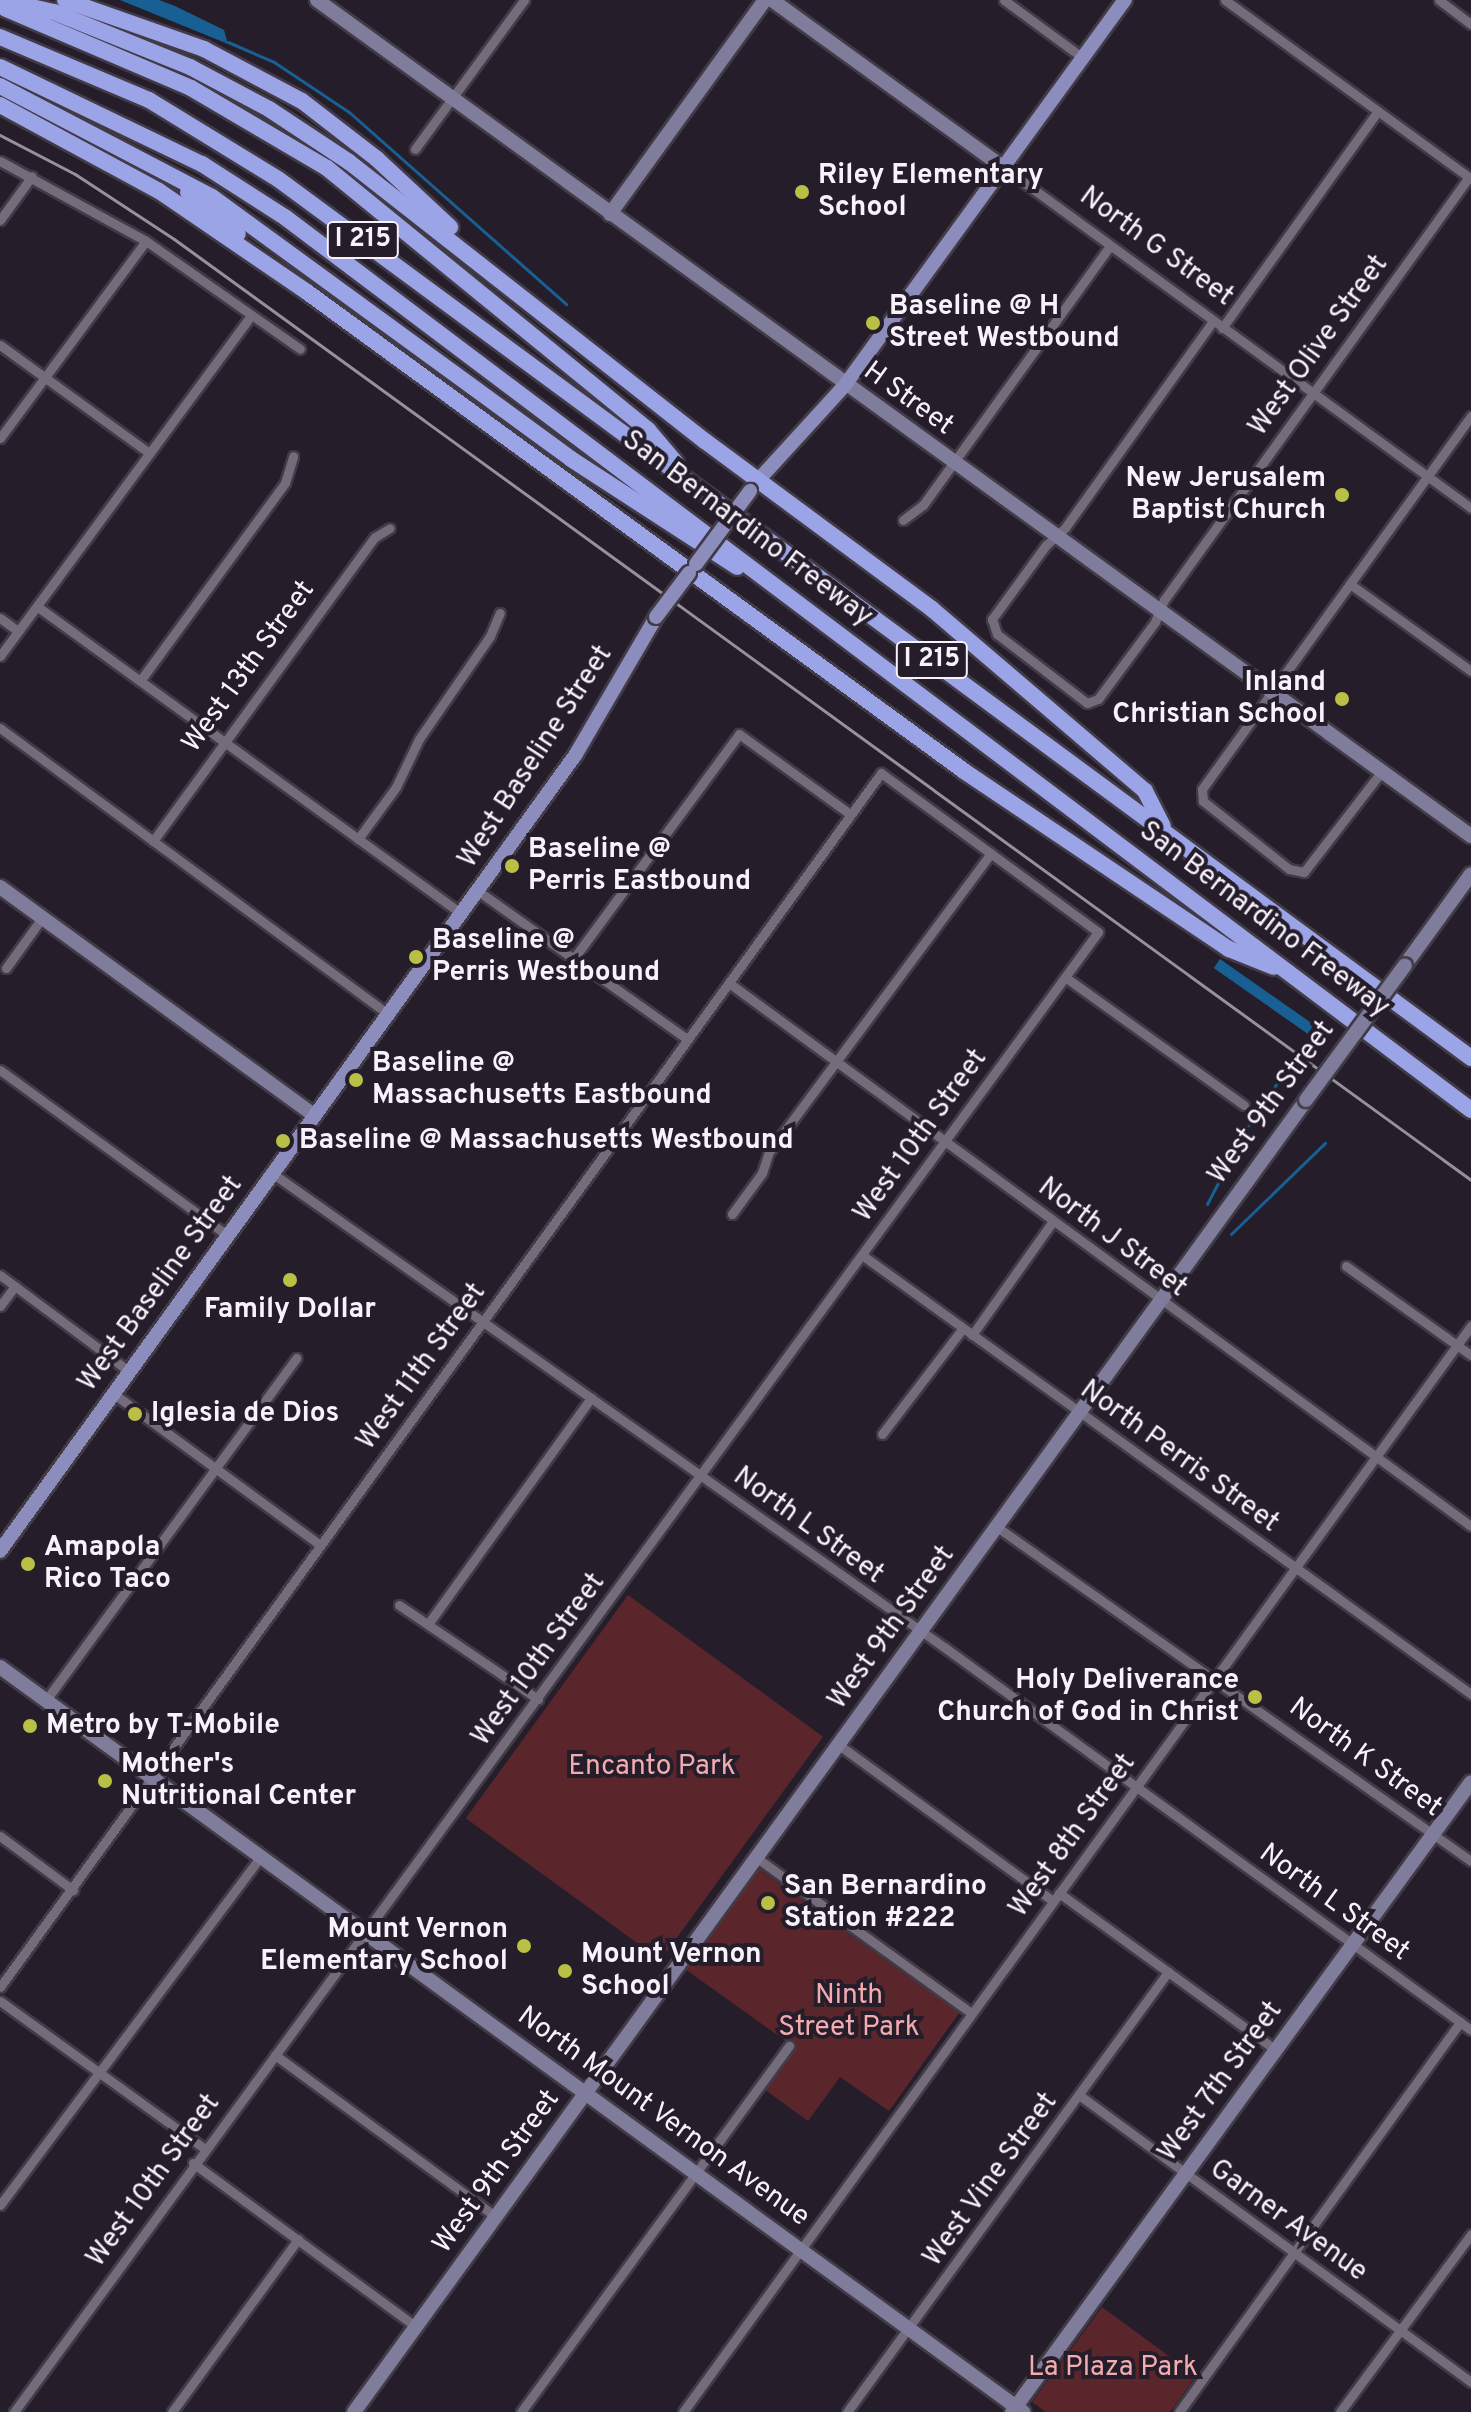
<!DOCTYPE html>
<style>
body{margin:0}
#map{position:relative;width:1471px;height:2412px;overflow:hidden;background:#251e2a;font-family:Overpass,sans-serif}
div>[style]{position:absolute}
.green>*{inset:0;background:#5a262c;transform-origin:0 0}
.water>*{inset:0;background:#185f94;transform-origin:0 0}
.stream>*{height:3px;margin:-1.5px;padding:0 1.5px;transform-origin:1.5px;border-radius:1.5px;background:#185f94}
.roads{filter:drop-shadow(2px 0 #413b46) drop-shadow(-2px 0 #413b46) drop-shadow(0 2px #413b46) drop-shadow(0 -2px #413b46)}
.street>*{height:9px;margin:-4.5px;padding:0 4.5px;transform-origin:4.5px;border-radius:4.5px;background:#746b7b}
.secondary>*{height:14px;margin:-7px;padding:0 7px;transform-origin:7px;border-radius:7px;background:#807c9c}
.primary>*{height:14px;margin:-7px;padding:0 7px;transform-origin:7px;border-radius:7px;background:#8c8dbc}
.highway>*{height:16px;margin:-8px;padding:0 8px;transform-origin:8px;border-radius:8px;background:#9ca4e8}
.rail>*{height:3px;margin:-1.5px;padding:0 1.5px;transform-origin:1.5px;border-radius:1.5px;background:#97919b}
.bridges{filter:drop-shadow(2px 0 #413b46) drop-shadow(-2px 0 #413b46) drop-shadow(0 2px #413b46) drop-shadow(0 -2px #413b46)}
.secondary-bridge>*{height:14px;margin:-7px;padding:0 7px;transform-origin:7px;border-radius:7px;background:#807c9c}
.primary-bridge>*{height:14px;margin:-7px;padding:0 7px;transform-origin:7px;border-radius:7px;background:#8c8dbc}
.dots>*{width:22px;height:22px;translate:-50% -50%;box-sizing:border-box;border:4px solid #251e2a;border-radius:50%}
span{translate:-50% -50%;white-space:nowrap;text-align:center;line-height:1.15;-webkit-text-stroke:8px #251e2a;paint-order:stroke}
.shield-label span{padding:2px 6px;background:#251e2a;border:2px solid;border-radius:6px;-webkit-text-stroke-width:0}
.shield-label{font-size:26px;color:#f7f2fb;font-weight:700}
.poi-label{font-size:28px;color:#f7f2fb;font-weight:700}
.left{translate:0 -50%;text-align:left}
.right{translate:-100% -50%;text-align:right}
.street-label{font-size:28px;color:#f7f2fb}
.park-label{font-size:28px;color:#f2acb0}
</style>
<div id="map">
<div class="green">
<i style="left:628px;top:1595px;width:241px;height:276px;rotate:36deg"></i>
<i style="clip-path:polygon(758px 1868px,959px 2013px,889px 2111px,840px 2077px,808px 2121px,764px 2089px,794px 2047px,685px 1969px)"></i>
<i style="clip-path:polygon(1102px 2307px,1196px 2376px,1170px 2412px,1046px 2412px,1032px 2402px)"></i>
</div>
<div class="water">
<i style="clip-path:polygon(120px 0,159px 0,175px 6px,224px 30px,228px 44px)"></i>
<i style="left:1220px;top:959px;width:115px;height:11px;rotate:35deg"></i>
</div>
<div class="stream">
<i style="left:228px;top:42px;width:50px;rotate:23.5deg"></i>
<i style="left:274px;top:62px;width:90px;rotate:33.7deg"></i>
<i style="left:349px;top:112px;width:290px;rotate:41.5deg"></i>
<i style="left:1207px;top:1204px;width:85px;rotate:-62.5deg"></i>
<i style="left:1246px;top:1129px;width:75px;rotate:-55.9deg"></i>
<i style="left:1231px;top:1234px;width:131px;rotate:-44.1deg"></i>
</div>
<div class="roads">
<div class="street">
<i style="left:1004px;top:0;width:98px;rotate:36.3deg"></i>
<i style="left:1225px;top:0;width:304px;rotate:36deg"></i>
<i style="left:1439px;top:0;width:40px;rotate:37deg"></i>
<i style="left:415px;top:149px;width:185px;rotate:-53.8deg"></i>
<i style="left:0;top:161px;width:166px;rotate:28.7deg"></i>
<i style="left:146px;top:241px;width:188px;rotate:35deg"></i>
<i style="left:1003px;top:167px;width:579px;rotate:36.08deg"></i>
<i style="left:0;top:220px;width:54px;rotate:-54deg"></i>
<i style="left:1213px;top:321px;width:254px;rotate:125.6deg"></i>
<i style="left:1065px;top:528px;width:25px;rotate:138deg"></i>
<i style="left:1046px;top:545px;width:92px;rotate:126.1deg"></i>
<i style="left:992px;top:619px;width:16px;rotate:72deg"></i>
<i style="left:997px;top:634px;width:113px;rotate:37.5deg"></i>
<i style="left:1087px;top:703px;width:12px;rotate:-20deg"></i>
<i style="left:1098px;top:699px;width:96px;rotate:-53.5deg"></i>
<i style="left:1155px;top:622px;width:24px;rotate:-68deg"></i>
<i style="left:1164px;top:600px;width:521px;rotate:-54.21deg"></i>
<i style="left:1222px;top:328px;width:267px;rotate:-54.3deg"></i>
<i style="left:0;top:345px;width:184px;rotate:35.9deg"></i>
<i style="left:0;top:438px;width:245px;rotate:-53.5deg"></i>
<i style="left:903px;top:520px;width:25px;rotate:-37deg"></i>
<i style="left:923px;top:505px;width:319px;rotate:-54.2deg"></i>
<i style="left:1350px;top:584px;width:149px;rotate:35.7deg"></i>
<i style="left:38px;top:607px;width:523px;rotate:35.91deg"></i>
<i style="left:0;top:618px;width:22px;rotate:36deg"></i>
<i style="left:0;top:656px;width:423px;rotate:-53.6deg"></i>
<i style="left:140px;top:681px;width:245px;rotate:-53.8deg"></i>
<i style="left:285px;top:483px;width:28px;rotate:-73deg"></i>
<i style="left:0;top:728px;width:481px;rotate:36.4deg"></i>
<i style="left:1382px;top:771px;width:128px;rotate:127.7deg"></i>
<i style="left:1304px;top:872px;width:15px;rotate:-169deg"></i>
<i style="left:1289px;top:869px;width:110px;rotate:-141.7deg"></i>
<i style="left:1203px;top:801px;width:12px;rotate:-95deg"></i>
<i style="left:1202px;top:789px;width:460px;rotate:-54.2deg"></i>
<i style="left:358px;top:839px;width:64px;rotate:-53.8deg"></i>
<i style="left:396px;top:787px;width:53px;rotate:-64.4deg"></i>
<i style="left:419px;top:739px;width:125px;rotate:-55.4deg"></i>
<i style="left:490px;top:636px;width:25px;rotate:-67deg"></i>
<i style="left:153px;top:841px;width:376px;rotate:-53.9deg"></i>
<i style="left:375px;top:537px;width:17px;rotate:-31deg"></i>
<i style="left:478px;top:891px;width:256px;rotate:35.3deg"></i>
<i style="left:574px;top:958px;width:278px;rotate:-53.6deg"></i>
<i style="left:739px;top:734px;width:137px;rotate:35.8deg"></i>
<i style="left:6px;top:968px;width:62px;rotate:-54.2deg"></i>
<i style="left:1065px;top:977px;width:220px;rotate:35.6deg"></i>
<i style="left:729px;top:983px;width:919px;rotate:36.2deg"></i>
<i style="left:0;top:1070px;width:281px;rotate:36deg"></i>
<i style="left:272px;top:1173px;width:822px;rotate:35.2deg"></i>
<i style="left:944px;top:1647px;width:651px;rotate:36.01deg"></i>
<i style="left:732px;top:1214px;width:51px;rotate:-53.8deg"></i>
<i style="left:762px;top:1173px;width:22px;rotate:-72deg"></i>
<i style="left:769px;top:1152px;width:372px;rotate:-53.4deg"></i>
<i style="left:862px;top:1255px;width:751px;rotate:35.79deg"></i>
<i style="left:1346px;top:1266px;width:153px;rotate:35.5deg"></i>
<i style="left:0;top:1275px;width:162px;rotate:36.7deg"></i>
<i style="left:0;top:1306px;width:25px;rotate:-53deg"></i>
<i style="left:972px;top:1335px;width:140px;rotate:-54.6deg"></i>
<i style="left:114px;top:1394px;width:254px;rotate:36.2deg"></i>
<i style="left:882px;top:1434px;width:133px;rotate:-52.6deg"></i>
<i style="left:997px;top:1527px;width:580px;rotate:35.17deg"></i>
<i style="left:399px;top:1605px;width:168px;rotate:34.1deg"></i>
<i style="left:428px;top:1624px;width:279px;rotate:-54.2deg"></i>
<i style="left:46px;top:1700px;width:424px;rotate:-53.8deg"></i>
<i style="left:839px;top:1745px;width:265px;rotate:36.1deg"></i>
<i style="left:0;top:1836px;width:91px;rotate:36.5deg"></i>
<i style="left:757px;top:1858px;width:264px;rotate:35.9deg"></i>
<i style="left:1059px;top:1893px;width:269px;rotate:35.9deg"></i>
<i style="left:0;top:1987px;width:1500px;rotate:-54.03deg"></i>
<i style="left:881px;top:773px;width:269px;rotate:36.2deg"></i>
<i style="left:1098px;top:932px;width:1835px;rotate:126.22deg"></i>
<i style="left:0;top:2001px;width:251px;rotate:35.8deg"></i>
<i style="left:275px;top:2055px;width:274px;rotate:36.2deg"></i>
<i style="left:1079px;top:2095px;width:486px;rotate:36.2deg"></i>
<i style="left:193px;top:2163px;width:277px;rotate:36.3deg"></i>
<i style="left:0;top:2205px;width:436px;rotate:-53.2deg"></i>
<i style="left:172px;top:2412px;width:214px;rotate:-53.9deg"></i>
<i style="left:521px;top:2412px;width:454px;rotate:-53.8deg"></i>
<i style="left:683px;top:2412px;width:1342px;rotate:-54.04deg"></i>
<i style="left:847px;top:2412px;width:545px;rotate:-53.89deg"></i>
<i style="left:1179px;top:2412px;width:481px;rotate:-54.2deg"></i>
<i style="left:1340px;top:2412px;width:221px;rotate:-53.6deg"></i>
</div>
<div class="secondary">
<i style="left:317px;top:0;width:1425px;rotate:35.92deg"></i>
<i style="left:772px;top:0;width:285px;rotate:35.9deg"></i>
<i style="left:610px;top:214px;width:264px;rotate:-54.1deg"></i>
<i style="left:0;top:887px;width:388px;rotate:36deg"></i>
<i style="left:1405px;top:965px;width:112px;rotate:-54deg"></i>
<i style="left:0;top:1667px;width:1266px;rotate:36.06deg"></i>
<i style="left:354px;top:2412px;width:1621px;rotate:-54.03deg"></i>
<i style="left:1012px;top:2412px;width:779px;rotate:-53.92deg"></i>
</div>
<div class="primary">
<i style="left:752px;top:487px;width:138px;rotate:-47.6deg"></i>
<i style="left:845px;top:385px;width:476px;rotate:-54deg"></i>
<i style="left:0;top:1551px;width:983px;rotate:-54.14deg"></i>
<i style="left:576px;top:754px;width:159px;rotate:-59.7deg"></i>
</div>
<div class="highway">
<i style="left:1px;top:0;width:54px;rotate:12.8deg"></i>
<i style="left:54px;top:12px;width:147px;rotate:22deg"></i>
<i style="left:190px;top:67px;width:89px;rotate:28deg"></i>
<i style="left:269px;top:109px;width:96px;rotate:33.5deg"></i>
<i style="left:349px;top:162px;width:452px;rotate:38.1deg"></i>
<i style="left:705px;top:441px;width:282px;rotate:36.5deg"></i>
<i style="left:932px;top:609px;width:280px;rotate:40.5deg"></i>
<i style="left:1145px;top:791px;width:39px;rotate:63deg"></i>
<i style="left:65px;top:0;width:147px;rotate:19.4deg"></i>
<i style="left:204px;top:49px;width:111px;rotate:28deg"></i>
<i style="left:302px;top:101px;width:95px;rotate:37.7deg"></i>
<i style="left:377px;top:159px;width:100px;rotate:43deg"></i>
<i style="left:6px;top:9px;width:201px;rotate:23.1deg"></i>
<i style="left:191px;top:88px;width:158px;rotate:30.5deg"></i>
<i style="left:327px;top:168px;width:414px;rotate:39.2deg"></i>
<i style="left:648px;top:430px;width:43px;rotate:49.7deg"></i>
<i style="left:0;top:37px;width:162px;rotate:22.9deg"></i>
<i style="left:149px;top:100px;width:151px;rotate:31.5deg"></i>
<i style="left:278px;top:179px;width:1482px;rotate:36.38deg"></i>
<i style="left:0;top:67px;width:224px;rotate:25.7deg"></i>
<i style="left:202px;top:164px;width:100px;rotate:32.7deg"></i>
<i style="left:286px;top:218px;width:1483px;rotate:36.97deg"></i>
<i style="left:0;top:86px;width:239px;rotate:27.6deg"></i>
<i style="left:212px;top:197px;width:444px;rotate:36.1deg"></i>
<i style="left:571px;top:459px;width:198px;rotate:33deg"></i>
<i style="left:0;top:105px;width:181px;rotate:28.4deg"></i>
<i style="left:159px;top:191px;width:179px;rotate:34.3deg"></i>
<i style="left:307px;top:292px;width:813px;rotate:36.09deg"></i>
<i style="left:964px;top:771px;width:319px;rotate:33.9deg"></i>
<i style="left:1229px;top:949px;width:48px;rotate:21.8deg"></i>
<i style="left:188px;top:192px;width:65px;rotate:40deg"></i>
</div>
</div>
<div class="rail">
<i style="left:0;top:135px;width:85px;rotate:27.5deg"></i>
<i style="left:75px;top:174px;width:118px;rotate:33.3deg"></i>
<i style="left:174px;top:239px;width:1602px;rotate:35.96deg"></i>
</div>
<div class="bridges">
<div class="secondary-bridge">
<i style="left:1306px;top:1100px;width:167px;rotate:-53.7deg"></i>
</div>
<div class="primary-bridge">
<i style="left:696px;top:564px;width:91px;rotate:-53.5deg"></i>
<i style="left:656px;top:617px;width:55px;rotate:-53.1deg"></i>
</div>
</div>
<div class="dots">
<i style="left:802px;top:192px;background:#bac045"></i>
<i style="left:873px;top:323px;background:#bac045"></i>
<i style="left:1342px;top:495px;background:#bac045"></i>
<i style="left:1342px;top:699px;background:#bac045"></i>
<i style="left:512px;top:866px;background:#bac045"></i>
<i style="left:416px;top:957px;background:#bac045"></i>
<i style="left:356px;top:1080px;background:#bac045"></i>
<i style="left:283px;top:1141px;background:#bac045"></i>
<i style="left:290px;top:1280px;background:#bac045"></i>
<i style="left:135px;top:1414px;background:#bac045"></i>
<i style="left:28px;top:1564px;background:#bac045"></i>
<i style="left:1255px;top:1697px;background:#bac045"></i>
<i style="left:30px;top:1726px;background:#bac045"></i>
<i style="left:105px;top:1781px;background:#bac045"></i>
<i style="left:768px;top:1903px;background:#bac045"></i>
<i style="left:524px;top:1946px;background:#bac045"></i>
<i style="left:565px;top:1971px;background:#bac045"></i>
</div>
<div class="shield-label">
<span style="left:363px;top:240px">I 215</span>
<span style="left:932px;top:660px">I 215</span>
</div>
<div class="poi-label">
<span class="left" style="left:818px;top:192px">Riley Elementary<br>School</span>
<span class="left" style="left:889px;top:323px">Baseline @ H<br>Street Westbound</span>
<span class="right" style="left:1326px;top:495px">New Jerusalem<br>Baptist Church</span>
<span class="right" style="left:1326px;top:699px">Inland<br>Christian School</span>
<span class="left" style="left:528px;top:866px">Baseline @<br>Perris Eastbound</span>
<span class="left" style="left:432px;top:957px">Baseline @<br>Perris Westbound</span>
<span class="left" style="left:372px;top:1080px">Baseline @<br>Massachusetts Eastbound</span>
<span class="left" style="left:299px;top:1141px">Baseline @ Massachusetts Westbound</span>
<span style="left:290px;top:1310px">Family Dollar</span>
<span class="left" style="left:151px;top:1414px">Iglesia de Dios</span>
<span class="left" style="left:44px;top:1564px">Amapola<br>Rico Taco</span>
<span class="right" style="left:1239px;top:1697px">Holy Deliverance<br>Church of God in Christ</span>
<span class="left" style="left:46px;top:1726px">Metro by T-Mobile</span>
<span class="left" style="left:121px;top:1781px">Mother's<br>Nutritional Center</span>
<span class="left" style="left:784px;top:1903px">San Bernardino<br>Station #222</span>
<span class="right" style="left:508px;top:1946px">Mount Vernon<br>Elementary School</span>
<span class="left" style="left:581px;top:1971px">Mount Vernon<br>School</span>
</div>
<div class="street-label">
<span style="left:1156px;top:247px;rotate:36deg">North G Street</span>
<span style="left:1319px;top:346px;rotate:-54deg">West Olive Street</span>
<span style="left:908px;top:399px;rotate:36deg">H Street</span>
<span style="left:747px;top:529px;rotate:37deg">San Bernardino Freeway</span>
<span style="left:249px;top:667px;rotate:-54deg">West 13th Street</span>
<span style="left:536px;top:757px;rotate:-57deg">West Baseline Street</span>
<span style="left:1264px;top:920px;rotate:37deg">San Bernardino Freeway</span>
<span style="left:1272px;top:1103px;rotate:-54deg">West 9th Street</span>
<span style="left:921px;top:1136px;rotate:-54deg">West 10th Street</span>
<span style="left:1112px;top:1238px;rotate:37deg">North J Street</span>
<span style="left:161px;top:1284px;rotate:-54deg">West Baseline Street</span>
<span style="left:422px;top:1367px;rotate:-54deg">West 11th Street</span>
<span style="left:1179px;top:1457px;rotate:36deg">North Perris Street</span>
<span style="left:808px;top:1526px;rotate:36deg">North L Street</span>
<span style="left:892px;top:1628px;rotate:-54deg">West 9th Street</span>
<span style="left:539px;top:1660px;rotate:-54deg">West 10th Street</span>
<span style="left:1365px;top:1758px;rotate:36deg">North K Street</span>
<span style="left:1073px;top:1836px;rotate:-54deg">West 8th Street</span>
<span style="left:1334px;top:1903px;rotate:36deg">North L Street</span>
<span style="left:1221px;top:2082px;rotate:-54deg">West 7th Street</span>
<span style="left:663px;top:2117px;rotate:36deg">North Mount Vernon Avenue</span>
<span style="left:497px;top:2172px;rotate:-54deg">West 9th Street</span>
<span style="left:991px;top:2180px;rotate:-54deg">West Vine Street</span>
<span style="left:154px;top:2181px;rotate:-54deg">West 10th Street</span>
<span style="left:1288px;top:2221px;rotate:36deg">Garner Avenue</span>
</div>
<div class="park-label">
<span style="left:652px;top:1767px">Encanto Park</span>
<span style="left:849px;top:2012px">Ninth<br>Street Park</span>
<span style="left:1113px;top:2368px">La Plaza Park</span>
</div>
</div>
